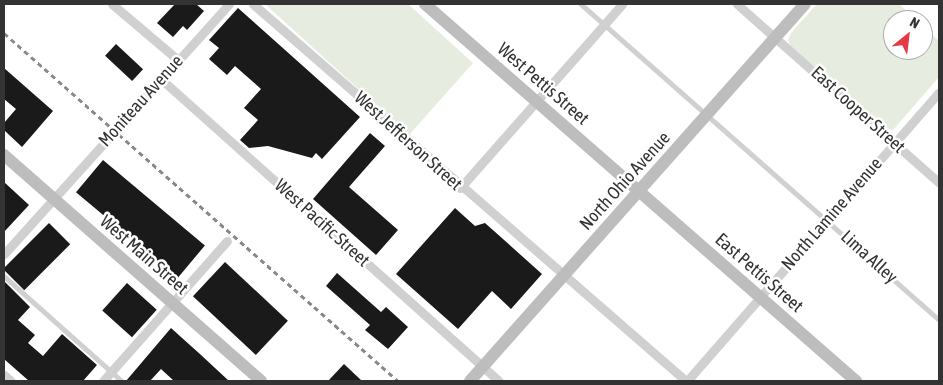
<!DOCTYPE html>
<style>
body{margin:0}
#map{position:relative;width:943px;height:385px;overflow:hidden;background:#fff;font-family:"Asap Condensed",sans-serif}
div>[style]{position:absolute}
.green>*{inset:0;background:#e6ecdf}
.building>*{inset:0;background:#1a1a1a;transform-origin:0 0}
.lane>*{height:4.5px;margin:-2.25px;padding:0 2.25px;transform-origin:2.25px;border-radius:2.25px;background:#d0d0d0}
.street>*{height:9px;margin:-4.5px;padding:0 4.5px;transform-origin:4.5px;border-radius:4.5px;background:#d0d0d0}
.secondary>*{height:12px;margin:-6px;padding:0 6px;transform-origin:6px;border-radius:6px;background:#bdbdbd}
.rail>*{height:3px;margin-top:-1.5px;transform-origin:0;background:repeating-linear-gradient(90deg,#888 0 5px,transparent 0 9px)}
span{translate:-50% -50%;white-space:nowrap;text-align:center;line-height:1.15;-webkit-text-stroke:5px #fff;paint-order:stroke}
.street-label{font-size:18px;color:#333}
.frame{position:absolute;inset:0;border:5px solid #333;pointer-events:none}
.north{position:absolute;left:883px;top:10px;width:50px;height:50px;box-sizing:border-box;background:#fff;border:1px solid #adadad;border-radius:50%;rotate:29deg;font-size:14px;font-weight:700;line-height:20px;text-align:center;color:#333}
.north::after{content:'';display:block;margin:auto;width:18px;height:22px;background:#e63946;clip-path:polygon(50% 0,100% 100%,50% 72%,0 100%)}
</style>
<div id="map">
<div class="green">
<i style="clip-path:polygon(265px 4px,408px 4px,473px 63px,409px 135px)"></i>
<i style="clip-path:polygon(817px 4px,899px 4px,917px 20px,893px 20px,893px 50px,923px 50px,923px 26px,939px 41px,939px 77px,893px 130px,886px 129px,790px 45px,788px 40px,791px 33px)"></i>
</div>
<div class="building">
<i style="clip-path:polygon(175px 4px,196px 4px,204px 11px,187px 30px,183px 26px,173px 37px,157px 23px)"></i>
<i style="clip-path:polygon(238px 8px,360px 117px,322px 159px,316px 153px,312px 158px,268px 146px,249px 148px,240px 140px,258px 120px,244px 108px,261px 89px,235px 66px,227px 75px,209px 59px,219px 48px,209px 40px)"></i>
<i style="left:116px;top:44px;width:37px;height:16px;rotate:43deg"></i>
<i style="clip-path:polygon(4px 68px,53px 111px,22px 147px,4px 130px,4px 123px,16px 109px,4px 99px)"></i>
<i style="clip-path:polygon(370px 133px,385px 146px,349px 187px,398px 230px,376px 255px,313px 199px)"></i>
<i style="left:103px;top:160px;width:133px;height:42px;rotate:40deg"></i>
<i style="clip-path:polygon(4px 182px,29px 205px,4px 232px)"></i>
<i style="clip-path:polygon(455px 208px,475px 226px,485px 223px,542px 274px,511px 309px,492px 291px,458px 329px,396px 274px)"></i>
<i style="left:49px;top:223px;width:30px;height:65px;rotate:45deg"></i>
<i style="left:225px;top:262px;width:86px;height:47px;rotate:43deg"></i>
<i style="clip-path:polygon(337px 273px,381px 312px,386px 307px,408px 327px,388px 349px,365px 330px,370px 325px,326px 286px)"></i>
<i style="clip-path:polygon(4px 281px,30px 307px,18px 320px,35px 335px,28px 343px,43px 356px,62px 334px,97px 365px,83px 381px,29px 381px,4px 359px)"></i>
<i style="left:127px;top:283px;width:40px;height:37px;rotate:42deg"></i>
<i style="clip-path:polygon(171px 328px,201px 355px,229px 381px,174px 381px,161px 369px,150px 381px,126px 381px)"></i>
<i style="clip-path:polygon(344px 364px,362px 381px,328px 381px)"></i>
</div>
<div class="lane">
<i style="left:581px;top:4px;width:478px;rotate:41.4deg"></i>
<i style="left:4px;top:276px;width:158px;rotate:41.7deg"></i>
</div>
<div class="street">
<i style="left:112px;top:4px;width:87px;rotate:40.3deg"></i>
<i style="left:253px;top:4px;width:574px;rotate:41.05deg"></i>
<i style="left:737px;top:4px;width:270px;rotate:41.5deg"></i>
<i style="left:161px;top:79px;width:453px;rotate:41.8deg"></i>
<i style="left:460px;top:188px;width:245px;rotate:-48.6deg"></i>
<i style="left:4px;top:254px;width:336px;rotate:-48deg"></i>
<i style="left:4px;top:375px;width:9px;rotate:41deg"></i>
<i style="left:103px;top:381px;width:187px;rotate:-48.5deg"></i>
<i style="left:687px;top:381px;width:383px;rotate:-48.9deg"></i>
</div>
<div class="secondary">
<i style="left:425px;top:4px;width:573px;rotate:41.18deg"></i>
<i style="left:4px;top:155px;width:342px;rotate:41.3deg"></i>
<i style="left:470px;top:381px;width:504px;rotate:-48.38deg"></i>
</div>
<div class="rail">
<i style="left:4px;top:33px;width:526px;rotate:41.45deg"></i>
</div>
<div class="street-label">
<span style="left:543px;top:84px;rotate:41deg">West Pettis Street</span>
<span style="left:141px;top:101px;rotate:-48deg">Moniteau Avenue</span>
<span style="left:858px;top:110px;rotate:42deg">East Cooper Street</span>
<span style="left:408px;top:141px;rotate:42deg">West Jefferson Street</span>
<span style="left:625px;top:181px;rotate:-48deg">North Ohio Avenue</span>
<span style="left:832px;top:214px;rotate:-49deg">North Lamine Avenue</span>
<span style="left:322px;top:223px;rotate:42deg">West Pacific Street</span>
<span style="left:144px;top:255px;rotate:41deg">West Main Street</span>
<span style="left:869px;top:257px;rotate:42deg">Lima Alley</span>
<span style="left:759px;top:273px;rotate:41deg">East Pettis Street</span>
</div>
<div class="frame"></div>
<div class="north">N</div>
</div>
